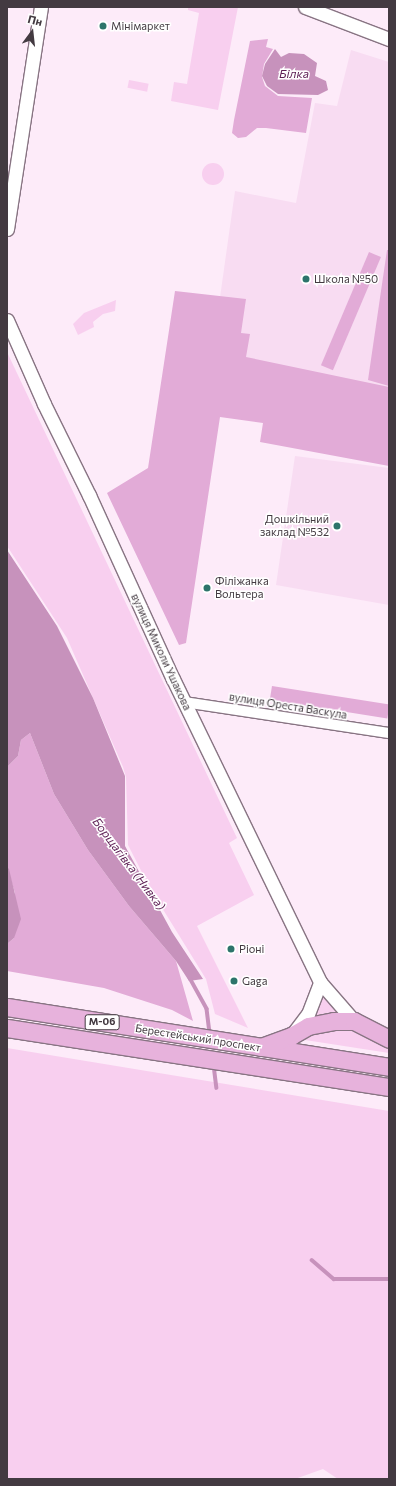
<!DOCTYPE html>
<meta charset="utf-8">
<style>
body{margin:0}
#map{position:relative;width:396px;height:1486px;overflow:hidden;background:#fdebf9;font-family:Commissioner,sans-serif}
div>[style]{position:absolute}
.built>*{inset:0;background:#f8dcf2}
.green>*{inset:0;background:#f8cfef;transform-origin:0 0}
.round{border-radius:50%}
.forest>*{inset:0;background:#e2abd7;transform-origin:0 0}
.water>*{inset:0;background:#c792bc}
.stream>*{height:3.5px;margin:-1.75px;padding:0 1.75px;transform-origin:1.75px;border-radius:1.75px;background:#c792bc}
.roads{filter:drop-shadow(1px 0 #887483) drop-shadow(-1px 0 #887483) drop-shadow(0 1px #887483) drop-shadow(0 -1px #887483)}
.minor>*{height:10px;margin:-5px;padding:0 5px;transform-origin:5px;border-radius:5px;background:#fff}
.tertiary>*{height:13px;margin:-6.5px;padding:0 6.5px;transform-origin:6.5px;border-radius:6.5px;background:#fff}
.trunk>*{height:17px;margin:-8.5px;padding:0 8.5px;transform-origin:8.5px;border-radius:8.5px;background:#e7b2dc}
.dots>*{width:11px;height:11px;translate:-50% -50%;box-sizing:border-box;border:2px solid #fff;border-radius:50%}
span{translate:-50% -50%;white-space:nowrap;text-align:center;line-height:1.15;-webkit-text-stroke:3px #fff;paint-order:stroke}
.shield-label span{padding:1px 3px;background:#fff;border:1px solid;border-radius:3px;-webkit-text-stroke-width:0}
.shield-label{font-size:10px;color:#433a41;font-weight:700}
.poi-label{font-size:11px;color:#433a41}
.left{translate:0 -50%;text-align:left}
.right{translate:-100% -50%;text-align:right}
.street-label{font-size:11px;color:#433a41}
.water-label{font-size:12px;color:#5c1d53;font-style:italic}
.frame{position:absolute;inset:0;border:8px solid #433a41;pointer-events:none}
.north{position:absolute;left:12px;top:12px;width:40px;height:40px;-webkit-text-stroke:3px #fff;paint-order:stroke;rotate:15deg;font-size:11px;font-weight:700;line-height:16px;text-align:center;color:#433a41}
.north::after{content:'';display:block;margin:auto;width:14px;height:18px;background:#433a41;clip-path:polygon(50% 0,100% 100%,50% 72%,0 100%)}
</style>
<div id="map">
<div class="built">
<i style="clip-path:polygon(351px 50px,389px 62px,389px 440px,214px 340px,235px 191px,296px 203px,315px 103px,337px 106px)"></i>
<i style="clip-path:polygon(295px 456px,389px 468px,389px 605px,276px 585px)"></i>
</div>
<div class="green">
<i style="clip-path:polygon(188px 7px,238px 7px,218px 110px,171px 101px,174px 82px,187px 84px,199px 13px,188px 10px)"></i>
<i style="left:129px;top:80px;width:20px;height:8px;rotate:11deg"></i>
<i class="round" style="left:202px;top:163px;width:22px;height:22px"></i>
<i style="clip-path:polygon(116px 300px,115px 311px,103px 314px,93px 322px,94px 327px,78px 335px,73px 324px,84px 313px)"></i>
<i style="clip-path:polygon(7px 352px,237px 838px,229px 843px,254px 895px,197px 926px,248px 1028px,215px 1014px,206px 979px,151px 890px,128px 845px,126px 777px,123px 767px,67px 638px,7px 546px)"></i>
<i style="clip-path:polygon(323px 994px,336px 1012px,316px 1017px)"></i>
<i style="clip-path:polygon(342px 1027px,389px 1046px,389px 1053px,305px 1040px,311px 1034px,327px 1028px)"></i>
<i style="clip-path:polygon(7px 1048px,389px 1111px,389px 1479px,338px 1479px,323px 1469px,295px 1479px,7px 1479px)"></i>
</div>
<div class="forest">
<i style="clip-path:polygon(268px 39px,266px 47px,273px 49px,264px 64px,262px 77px,265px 86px,278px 96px,312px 98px,306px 133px,266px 128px,257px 128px,246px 137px,238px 138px,232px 133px,234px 120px,250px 41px)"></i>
<i style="clip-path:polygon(387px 250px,389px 250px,389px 386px,368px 380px)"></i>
<i style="left:369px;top:252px;width:13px;height:123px;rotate:23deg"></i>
<i style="clip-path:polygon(175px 291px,246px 299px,241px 333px,250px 334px,246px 357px,389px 387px,389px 466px,260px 442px,263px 423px,220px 417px,186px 643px,179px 645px,107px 493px,148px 468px)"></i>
<i style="left:272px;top:686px;width:119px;height:14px;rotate:9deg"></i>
<i style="clip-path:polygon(30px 733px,54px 794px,88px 850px,129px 906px,176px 961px,193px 1021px,172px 1010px,104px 988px,7px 971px,7px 944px,14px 938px,15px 893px,7px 867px,7px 767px,18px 756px,21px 740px)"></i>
</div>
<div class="water">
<i style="clip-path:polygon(275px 49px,281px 57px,289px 53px,304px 54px,317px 63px,315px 76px,326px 81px,328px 90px,318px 95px,278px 94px,267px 86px,262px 76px,265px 64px)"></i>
<i style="clip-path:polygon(7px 550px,57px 626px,93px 698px,125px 776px,125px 846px,172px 932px,203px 979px,189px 981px,176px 961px,129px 906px,88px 850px,54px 794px,30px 733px,21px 740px,18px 756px,7px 767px)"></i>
<i style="clip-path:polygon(7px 867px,9px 869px,21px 919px,14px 938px,7px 944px)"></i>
</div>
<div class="stream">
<i style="left:190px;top:978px;width:35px;rotate:61deg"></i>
<i style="left:207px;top:1009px;width:24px;rotate:83deg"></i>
<i style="left:214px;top:1065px;width:23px;rotate:83deg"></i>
<i style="left:312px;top:1260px;width:29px;rotate:41deg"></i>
<i style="left:334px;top:1279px;width:55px"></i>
</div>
<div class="roads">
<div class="minor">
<i style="left:184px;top:702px;width:207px;rotate:8.6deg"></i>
</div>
<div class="tertiary">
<i style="left:305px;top:7px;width:90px;rotate:20.9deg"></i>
<i style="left:7px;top:229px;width:225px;rotate:-81.3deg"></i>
<i style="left:7px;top:320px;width:92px;rotate:66.2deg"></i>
<i style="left:44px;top:404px;width:102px;rotate:63.7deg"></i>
<i style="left:89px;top:495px;width:202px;rotate:65.5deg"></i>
<i style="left:173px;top:679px;width:337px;rotate:64.1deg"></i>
<i style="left:320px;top:982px;width:52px;rotate:48.9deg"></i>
<i style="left:295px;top:1031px;width:21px;rotate:-53deg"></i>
<i style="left:308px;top:1014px;width:34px;rotate:-69deg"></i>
</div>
<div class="trunk">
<i style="left:7px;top:1007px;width:387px;rotate:8.9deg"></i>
<i style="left:7px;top:1028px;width:387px;rotate:8.8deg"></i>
<i style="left:261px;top:1047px;width:32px;rotate:-20deg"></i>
<i style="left:291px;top:1036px;width:20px;rotate:-30deg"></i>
<i style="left:308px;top:1026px;width:26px;rotate:-11deg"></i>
<i style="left:334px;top:1021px;width:20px"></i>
<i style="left:354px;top:1021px;width:39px;rotate:27deg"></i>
</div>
</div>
<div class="dots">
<i style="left:103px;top:26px;background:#2d746b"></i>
<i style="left:306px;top:279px;background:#2d746b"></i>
<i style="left:337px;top:526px;background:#2d746b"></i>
<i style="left:207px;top:588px;background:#2d746b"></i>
<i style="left:231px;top:949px;background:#2d746b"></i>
<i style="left:234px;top:981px;background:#2d746b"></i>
</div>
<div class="shield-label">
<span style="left:102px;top:1022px">М-06</span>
</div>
<div class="poi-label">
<span class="left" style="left:111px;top:26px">Мінімаркет</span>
<span class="left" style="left:314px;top:279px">Школа №50</span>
<span class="right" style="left:329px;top:526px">Дошкільний<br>заклад №532</span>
<span class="left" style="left:215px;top:588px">Філіжанка<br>Вольтера</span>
<span class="left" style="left:239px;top:949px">Ріоні</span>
<span class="left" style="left:242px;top:981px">Gaga</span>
</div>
<div class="street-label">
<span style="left:161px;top:652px;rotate:65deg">вулиця Миколи Ушакова</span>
<span style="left:288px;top:706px;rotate:9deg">вулиця Ореста Васкула</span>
<span style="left:198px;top:1038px;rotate:9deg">Берестейський проспект</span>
</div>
<div class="water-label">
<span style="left:294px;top:74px">Білка</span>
<span style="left:129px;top:864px;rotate:53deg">Борщагівка (Нивка)</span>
</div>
<div class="frame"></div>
<div class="north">Пн</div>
</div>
